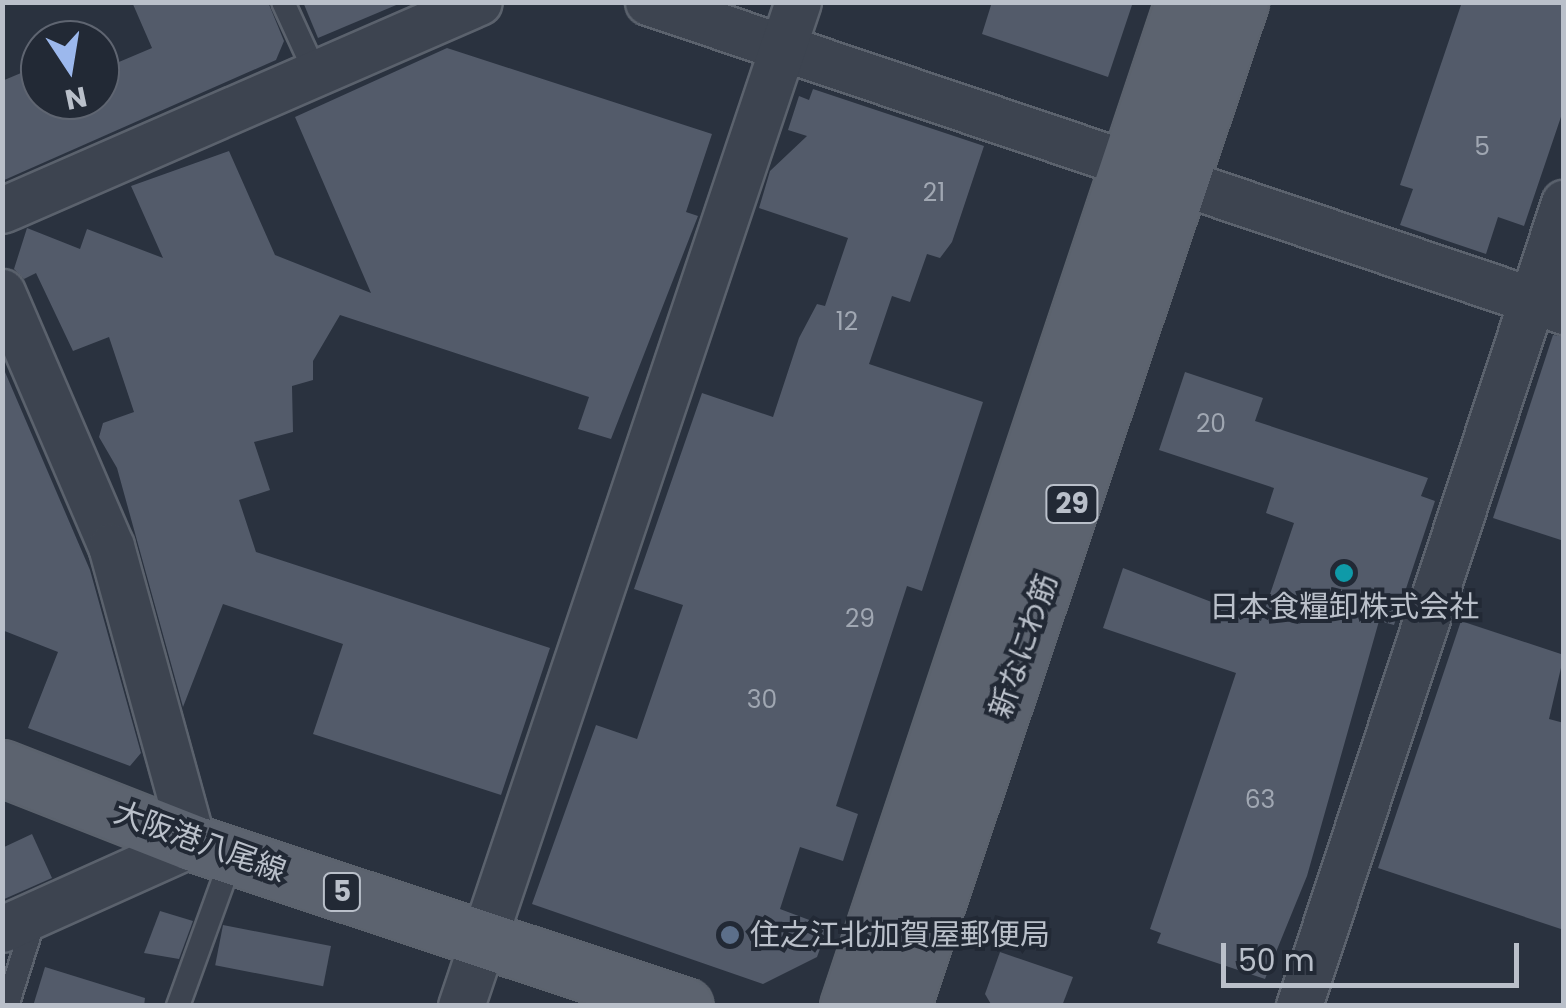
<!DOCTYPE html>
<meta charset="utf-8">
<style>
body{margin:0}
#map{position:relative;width:1566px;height:1008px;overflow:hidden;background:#2a323f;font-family:Poppins,"Noto Sans JP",sans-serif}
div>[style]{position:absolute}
.building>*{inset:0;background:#535b6a;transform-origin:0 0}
.roads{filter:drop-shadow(2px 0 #5b626d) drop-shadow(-2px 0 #5b626d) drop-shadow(0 2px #5b626d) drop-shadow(0 -2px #5b626d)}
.lane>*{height:22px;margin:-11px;padding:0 11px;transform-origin:11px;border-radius:11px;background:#3d4450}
.street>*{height:45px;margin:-22.5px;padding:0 22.5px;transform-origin:22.5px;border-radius:22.5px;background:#3d4450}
.primary>*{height:55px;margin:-27.5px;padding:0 27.5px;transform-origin:27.5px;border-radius:27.5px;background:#5c636f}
.dots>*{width:28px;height:28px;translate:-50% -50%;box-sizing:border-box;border:5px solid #222935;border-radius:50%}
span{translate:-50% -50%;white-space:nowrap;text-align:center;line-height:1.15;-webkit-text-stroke:8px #222935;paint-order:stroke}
.number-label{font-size:25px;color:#a0a7b2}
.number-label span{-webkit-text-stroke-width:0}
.shield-label span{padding:2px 8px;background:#222935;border:2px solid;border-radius:8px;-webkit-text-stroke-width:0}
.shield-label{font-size:28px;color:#bac0ca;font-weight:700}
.poi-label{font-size:30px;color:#bac0ca}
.left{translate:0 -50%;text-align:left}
.street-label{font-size:30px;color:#bac0ca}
.frame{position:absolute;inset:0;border:5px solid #bac0ca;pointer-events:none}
.north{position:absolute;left:20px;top:20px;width:100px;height:100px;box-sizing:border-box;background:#222935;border:2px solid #5f6571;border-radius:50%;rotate:168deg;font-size:28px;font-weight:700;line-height:40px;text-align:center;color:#bac0ca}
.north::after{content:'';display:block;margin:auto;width:35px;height:45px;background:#9cb8ed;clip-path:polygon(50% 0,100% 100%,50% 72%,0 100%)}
.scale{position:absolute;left:1221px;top:943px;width:298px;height:45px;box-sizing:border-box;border:5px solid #bac0ca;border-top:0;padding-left:12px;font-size:30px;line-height:35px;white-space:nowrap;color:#bac0ca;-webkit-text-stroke:8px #222935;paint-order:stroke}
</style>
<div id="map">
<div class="building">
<i style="clip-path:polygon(132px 2px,268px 2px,284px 41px,276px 60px,2px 181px,2px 81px,40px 65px,40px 100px,100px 100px,100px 70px,152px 48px)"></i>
<i style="clip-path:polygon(303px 2px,401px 2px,401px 3px,318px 38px)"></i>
<i style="clip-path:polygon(992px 2px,1133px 2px,1108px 77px,982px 34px)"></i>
<i style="clip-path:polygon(1462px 2px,1564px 2px,1564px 108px,1524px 226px,1498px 217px,1486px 254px,1400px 225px,1413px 189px,1400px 185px)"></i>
<i style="clip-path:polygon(447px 48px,712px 134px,686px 212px,698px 216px,611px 439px,578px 429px,589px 397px,340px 315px,313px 361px,313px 380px,292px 386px,293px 432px,254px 442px,270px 490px,239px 500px,256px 552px,550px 648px,501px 795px,313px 734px,343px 644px,223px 604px,183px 707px,117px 468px,99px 437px,103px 423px,134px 412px,109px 337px,73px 351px,36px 273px,24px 279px,14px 269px,27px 228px,80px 249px,87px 229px,163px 258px,131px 186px,229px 151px,275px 255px,371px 293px,295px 117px)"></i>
<i style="clip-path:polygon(813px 89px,984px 146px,952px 242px,940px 258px,927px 254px,910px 302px,892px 296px,869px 364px,983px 402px,922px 591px,907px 586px,836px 806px,858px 814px,843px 861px,800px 847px,780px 909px,828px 927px,817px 957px,763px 984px,532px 904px,596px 725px,637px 739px,683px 605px,634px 589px,702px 393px,773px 417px,799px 338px,817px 304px,825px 306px,848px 238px,759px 208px,770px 171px,807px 136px,788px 130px,799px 96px,809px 100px)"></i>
<i style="clip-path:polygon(1553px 335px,1564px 336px,1564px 541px,1493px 518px)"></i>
<i style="clip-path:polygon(2px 365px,90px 570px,141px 753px,130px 766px,28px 728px,58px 652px,2px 630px)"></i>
<i style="clip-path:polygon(1185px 372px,1263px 398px,1255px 421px,1428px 478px,1421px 496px,1435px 501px,1394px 625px,1379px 621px,1307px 876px,1265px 979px,1157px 943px,1161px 933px,1150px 929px,1236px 673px,1103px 628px,1123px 568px,1261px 621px,1294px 523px,1266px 513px,1274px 488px,1159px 450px)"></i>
<i style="clip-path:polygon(1461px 621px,1564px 655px,1549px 719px,1564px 723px,1564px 930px,1378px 868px)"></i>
<i style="clip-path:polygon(32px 834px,52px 878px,2px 900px,2px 848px)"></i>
<i style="clip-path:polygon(160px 911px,193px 921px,179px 959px,144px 953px)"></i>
<i style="left:223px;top:925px;width:110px;height:41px;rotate:11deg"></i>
<i style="clip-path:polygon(1000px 952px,1073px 977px,1062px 1006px,992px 1006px,985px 994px)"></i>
<i style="clip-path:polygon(45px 967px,145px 998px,144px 1006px,33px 1006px)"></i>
</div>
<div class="roads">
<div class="lane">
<i style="left:283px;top:2px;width:77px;rotate:65.4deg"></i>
<i style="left:7px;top:1006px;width:96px;rotate:-72.5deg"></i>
<i style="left:178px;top:1006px;width:162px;rotate:-70.1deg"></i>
</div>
<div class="street">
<i style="left:648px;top:2px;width:967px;rotate:18.64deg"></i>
<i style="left:2px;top:210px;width:520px;rotate:-23.56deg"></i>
<i style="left:2px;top:292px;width:276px;rotate:66.8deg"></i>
<i style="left:111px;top:546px;width:308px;rotate:74.6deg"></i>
<i style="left:193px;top:843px;width:209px;rotate:155.8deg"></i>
<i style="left:461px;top:1006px;width:1059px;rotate:-71.45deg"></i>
<i style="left:1299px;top:1006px;width:846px;rotate:-71.74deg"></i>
</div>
<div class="primary">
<i style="left:2px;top:768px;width:205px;rotate:21.4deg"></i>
<i style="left:193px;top:843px;width:518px;rotate:18.33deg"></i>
<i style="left:848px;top:1006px;width:1058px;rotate:-71.55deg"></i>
<i style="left:902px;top:1006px;width:1059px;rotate:-71.39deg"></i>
</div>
</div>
<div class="dots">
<i style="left:1344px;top:573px;background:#0f9aa8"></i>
<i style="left:730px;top:935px;background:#5c6f8a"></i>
</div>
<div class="number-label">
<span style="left:1482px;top:147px">5</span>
<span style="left:934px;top:193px">21</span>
<span style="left:847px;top:322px">12</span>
<span style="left:1211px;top:424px">20</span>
<span style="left:860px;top:619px">29</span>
<span style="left:762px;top:700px">30</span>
<span style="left:1260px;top:800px">63</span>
</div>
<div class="shield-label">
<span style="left:1072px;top:504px">29</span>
<span style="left:342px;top:892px">5</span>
</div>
<div class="poi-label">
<span style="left:1344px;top:607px">日本食糧卸株式会社</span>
<span class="left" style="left:750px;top:935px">住之江北加賀屋郵便局</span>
</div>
<div class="street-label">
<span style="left:1024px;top:646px;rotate:-71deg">新なにわ筋</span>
<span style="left:200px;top:842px;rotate:20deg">大阪港八尾線</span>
</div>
<div class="frame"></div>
<div class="north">N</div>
<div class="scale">50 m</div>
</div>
